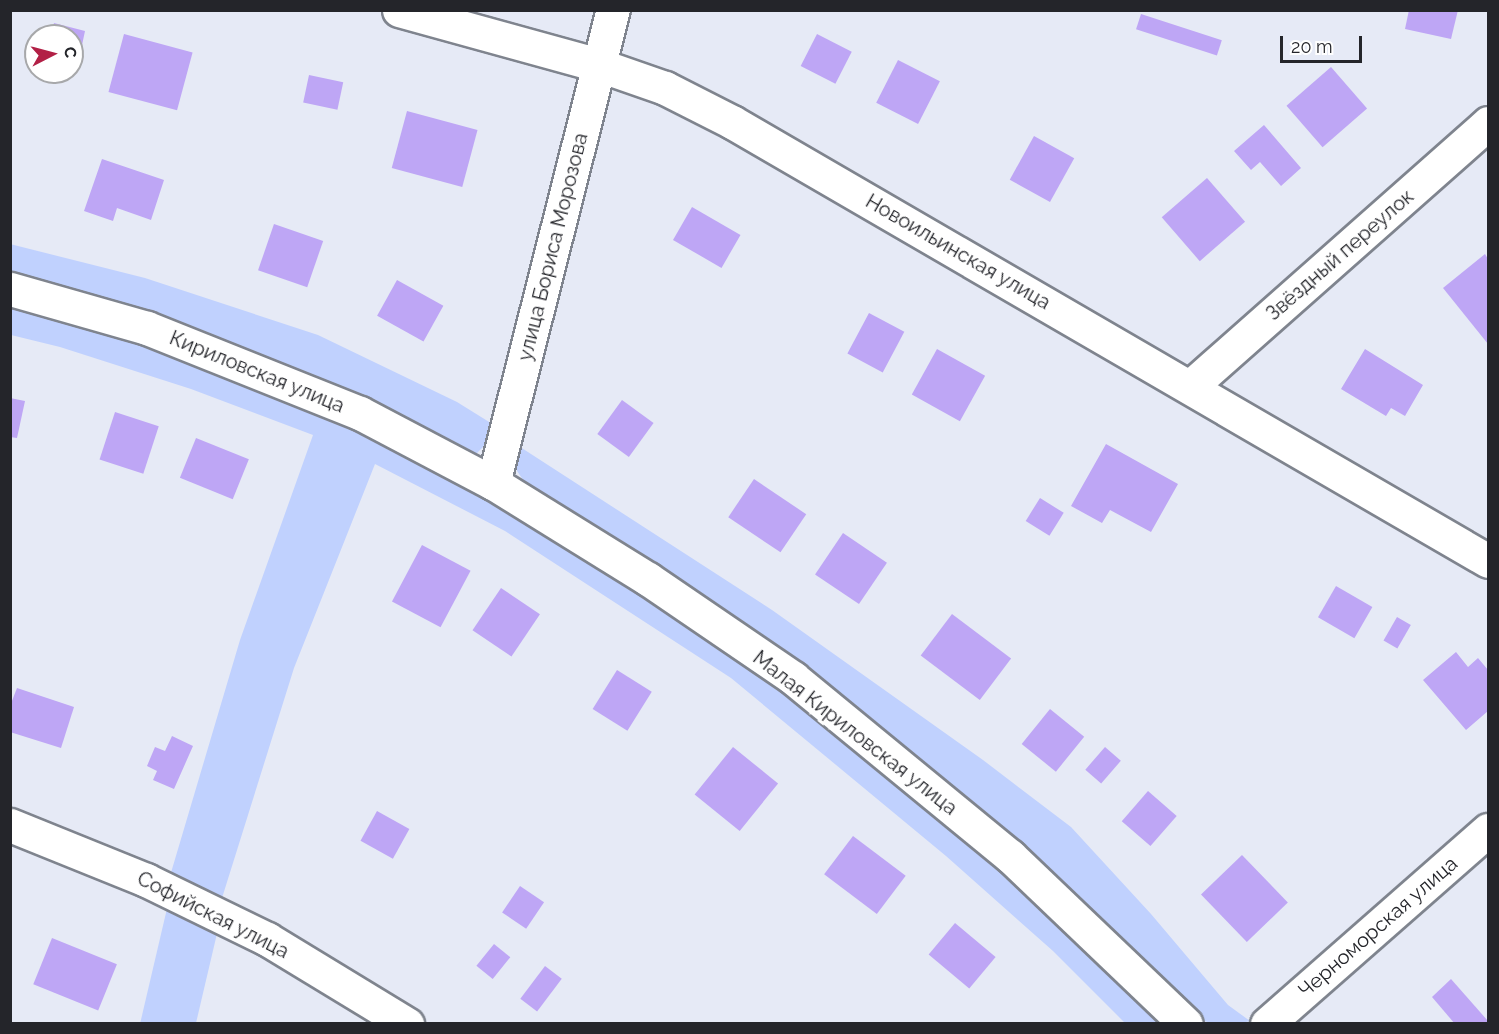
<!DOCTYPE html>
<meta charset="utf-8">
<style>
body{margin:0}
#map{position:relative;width:1499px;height:1034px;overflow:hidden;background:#e6eaf6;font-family:Raleway,sans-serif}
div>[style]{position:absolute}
.green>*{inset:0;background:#c0d1fe}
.building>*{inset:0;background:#bea6f5;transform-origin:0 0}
.roads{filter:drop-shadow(2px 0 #7f848e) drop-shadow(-2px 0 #7f848e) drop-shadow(0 2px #7f848e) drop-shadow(0 -2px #7f848e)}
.minor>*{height:33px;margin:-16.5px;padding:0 16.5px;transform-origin:16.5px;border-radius:16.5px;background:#fff}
span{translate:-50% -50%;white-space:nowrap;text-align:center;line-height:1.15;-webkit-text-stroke:6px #fff;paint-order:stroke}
.street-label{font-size:20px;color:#24252a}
.frame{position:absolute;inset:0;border:12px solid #24252a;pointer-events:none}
.north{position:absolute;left:24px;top:24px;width:60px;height:60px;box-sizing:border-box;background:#fff;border:2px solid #a7a8aa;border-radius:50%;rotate:84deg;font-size:16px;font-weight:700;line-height:24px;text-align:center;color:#24252a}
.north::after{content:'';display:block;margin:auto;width:21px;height:27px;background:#b22046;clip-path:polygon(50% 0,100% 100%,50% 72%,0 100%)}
.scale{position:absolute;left:1280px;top:36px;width:82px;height:27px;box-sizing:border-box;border:3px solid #24252a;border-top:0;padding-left:8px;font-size:18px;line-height:21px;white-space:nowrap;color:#24252a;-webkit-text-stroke:4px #fff;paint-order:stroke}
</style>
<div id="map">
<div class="green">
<i style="clip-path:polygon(10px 244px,145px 278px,318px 335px,457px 402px,494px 425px,483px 447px,473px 457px,11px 279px)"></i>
<i style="clip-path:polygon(11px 302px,169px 348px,328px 411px,500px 498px,797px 696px,960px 832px,1169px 1023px,1125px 1023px,1053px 951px,946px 856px,731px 678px,505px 531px,375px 464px,294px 668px,222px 898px,170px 876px,240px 640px,313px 435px,191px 389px,60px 347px,11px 335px)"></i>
<i style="clip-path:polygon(514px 443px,772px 610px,983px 760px,1071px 827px,1151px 914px,1228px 1005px,1250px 1021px,1242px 1023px,1213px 1024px,1196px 1018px,530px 490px,517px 471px)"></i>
<i style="clip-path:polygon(169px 900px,219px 925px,196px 1023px,140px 1024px)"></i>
</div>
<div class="building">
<i style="clip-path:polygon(1409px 10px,1458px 10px,1451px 39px,1405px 29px)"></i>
<i style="left:1141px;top:14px;width:85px;height:16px;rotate:18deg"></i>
<i style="clip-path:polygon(54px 23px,85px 31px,77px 69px,72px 68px,72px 36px,51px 36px)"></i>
<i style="left:124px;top:34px;width:71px;height:60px;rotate:15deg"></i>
<i style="left:817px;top:34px;width:39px;height:36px;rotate:27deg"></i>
<i style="left:898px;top:60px;width:47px;height:48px;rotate:27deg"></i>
<i style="left:1331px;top:67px;width:55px;height:59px;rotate:49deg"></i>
<i style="left:309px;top:75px;width:35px;height:28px;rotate:12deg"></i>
<i style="left:407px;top:111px;width:73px;height:59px;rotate:15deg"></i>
<i style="clip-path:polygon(1264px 125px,1301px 168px,1281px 186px,1260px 162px,1251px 170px,1234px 151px)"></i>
<i style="left:1034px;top:136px;width:46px;height:50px;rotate:29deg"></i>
<i style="clip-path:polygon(102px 159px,164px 180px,151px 220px,117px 208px,113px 221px,84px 211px)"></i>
<i style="left:1207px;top:178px;width:58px;height:60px;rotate:49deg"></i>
<i style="left:692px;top:207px;width:56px;height:38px;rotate:30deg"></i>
<i style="left:274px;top:224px;width:52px;height:49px;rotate:19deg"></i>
<i style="clip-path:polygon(1485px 254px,1488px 259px,1488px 344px,1443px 288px)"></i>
<i style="left:397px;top:280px;width:53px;height:41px;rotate:29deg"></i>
<i style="left:869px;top:313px;width:40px;height:46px;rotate:28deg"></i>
<i style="left:937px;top:349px;width:55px;height:52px;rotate:29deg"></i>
<i style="clip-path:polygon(1365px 349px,1423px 385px,1405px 416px,1391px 408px,1386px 416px,1341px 389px)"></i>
<i style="clip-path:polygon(10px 398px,25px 401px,17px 438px,10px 437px)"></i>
<i style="left:622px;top:400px;width:39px;height:42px;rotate:36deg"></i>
<i style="left:115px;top:412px;width:46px;height:50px;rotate:18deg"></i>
<i style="left:196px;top:438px;width:57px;height:43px;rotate:22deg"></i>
<i style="clip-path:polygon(1106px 444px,1178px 484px,1151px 532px,1110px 510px,1102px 523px,1071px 506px)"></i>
<i style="left:754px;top:479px;width:63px;height:46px;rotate:34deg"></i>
<i style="left:1040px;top:498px;width:28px;height:27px;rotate:32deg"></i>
<i style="left:843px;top:533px;width:53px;height:50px;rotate:34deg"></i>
<i style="left:422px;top:545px;width:55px;height:64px;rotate:28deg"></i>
<i style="left:1336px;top:586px;width:42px;height:36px;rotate:30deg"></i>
<i style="left:501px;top:588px;width:47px;height:51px;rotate:34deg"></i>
<i style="left:952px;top:614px;width:74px;height:52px;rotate:37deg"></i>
<i style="left:1397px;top:617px;width:16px;height:27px;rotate:30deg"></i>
<i style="clip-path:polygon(1456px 652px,1468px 667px,1478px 658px,1488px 670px,1488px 711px,1466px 730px,1423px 680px)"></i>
<i style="left:617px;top:670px;width:41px;height:46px;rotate:32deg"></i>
<i style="clip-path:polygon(17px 688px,74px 707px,61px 748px,10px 732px,10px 706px)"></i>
<i style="left:1050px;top:709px;width:44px;height:45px;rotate:39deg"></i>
<i style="clip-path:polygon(172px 736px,193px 746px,174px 789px,153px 780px,157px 771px,147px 766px,155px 747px,165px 751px)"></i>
<i style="left:733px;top:747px;width:58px;height:61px;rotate:39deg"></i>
<i style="left:1105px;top:747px;width:21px;height:30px;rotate:41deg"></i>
<i style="left:1148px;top:791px;width:38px;height:40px;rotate:41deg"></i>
<i style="left:377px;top:811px;width:37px;height:34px;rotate:29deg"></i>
<i style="left:853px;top:836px;width:66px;height:48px;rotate:37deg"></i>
<i style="left:1242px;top:855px;width:66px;height:57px;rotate:46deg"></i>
<i style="left:520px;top:886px;width:29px;height:32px;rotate:34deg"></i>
<i style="left:955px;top:923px;width:53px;height:41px;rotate:40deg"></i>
<i style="left:52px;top:938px;width:70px;height:50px;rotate:22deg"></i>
<i style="left:494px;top:944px;width:21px;height:28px;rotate:39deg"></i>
<i style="left:545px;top:966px;width:21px;height:41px;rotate:37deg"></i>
<i style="clip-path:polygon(1451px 979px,1488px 1021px,1485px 1024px,1455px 1024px,1432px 997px)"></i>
</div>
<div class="roads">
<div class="minor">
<i style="left:399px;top:10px;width:207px;rotate:15.4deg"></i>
<i style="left:599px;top:65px;width:70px;rotate:19.2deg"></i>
<i style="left:665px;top:88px;width:75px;rotate:26.9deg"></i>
<i style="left:732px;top:122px;width:874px;rotate:30.14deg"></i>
<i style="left:10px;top:289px;width:142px;rotate:15.9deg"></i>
<i style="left:147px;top:328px;width:229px;rotate:21.8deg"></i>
<i style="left:360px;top:413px;width:150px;rotate:27.8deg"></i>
<i style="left:493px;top:483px;width:182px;rotate:31.8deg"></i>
<i style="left:648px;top:579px;width:176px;rotate:34.3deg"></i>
<i style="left:793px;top:678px;width:281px;rotate:39.4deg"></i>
<i style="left:1010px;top:856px;width:243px;rotate:43.7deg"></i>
<i style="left:1191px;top:386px;width:397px;rotate:-41.5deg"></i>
<i style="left:493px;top:483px;width:488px;rotate:-75.8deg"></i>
<i style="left:10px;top:825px;width:147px;rotate:22deg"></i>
<i style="left:146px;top:880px;width:135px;rotate:26deg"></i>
<i style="left:267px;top:939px;width:164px;rotate:31.3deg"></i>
<i style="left:1267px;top:1024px;width:294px;rotate:-41.3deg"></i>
</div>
</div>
<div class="street-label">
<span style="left:553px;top:247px;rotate:-76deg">улица Бориса Морозова</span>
<span style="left:958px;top:252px;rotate:30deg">Новоильинская улица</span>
<span style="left:1340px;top:255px;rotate:-41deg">Звёздный переулок</span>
<span style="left:257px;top:372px;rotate:22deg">Кириловская улица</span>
<span style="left:855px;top:733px;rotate:38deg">Малая Кириловская улица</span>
<span style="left:213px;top:915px;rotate:27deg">Софийская улица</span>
<span style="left:1378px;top:927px;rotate:-41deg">Черноморская улица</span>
</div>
<div class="frame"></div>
<div class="north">С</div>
<div class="scale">20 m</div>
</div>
